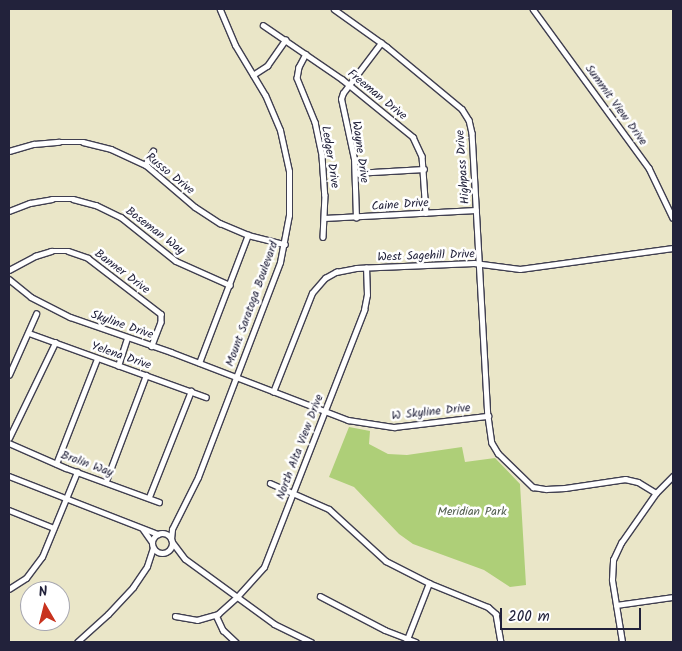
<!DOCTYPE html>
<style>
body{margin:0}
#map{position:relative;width:682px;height:651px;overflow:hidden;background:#eae6c8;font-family:Kalam,sans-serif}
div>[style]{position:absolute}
.green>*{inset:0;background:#aecf78}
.roads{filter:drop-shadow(1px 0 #403f50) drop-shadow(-1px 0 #403f50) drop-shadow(0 1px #403f50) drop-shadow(0 -1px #403f50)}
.minor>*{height:4.5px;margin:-2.25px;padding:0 2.25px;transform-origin:2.25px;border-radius:2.25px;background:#fff}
.tertiary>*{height:5px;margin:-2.5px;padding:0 2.5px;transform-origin:2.5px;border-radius:2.5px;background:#fff}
.tertiary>.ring{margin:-2.5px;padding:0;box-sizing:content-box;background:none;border:5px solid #fff;border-radius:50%}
span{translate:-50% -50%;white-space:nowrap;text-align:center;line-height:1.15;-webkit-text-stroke:5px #fff;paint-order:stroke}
.street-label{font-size:12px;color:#22223b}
.park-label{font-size:12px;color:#535f50}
.frame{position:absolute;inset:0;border:10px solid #22223b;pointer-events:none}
.north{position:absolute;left:20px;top:581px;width:50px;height:50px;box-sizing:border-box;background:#fff;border:1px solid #a7a7b1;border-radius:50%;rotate:352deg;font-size:14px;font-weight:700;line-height:20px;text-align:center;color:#22223b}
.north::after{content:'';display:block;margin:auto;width:18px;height:22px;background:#c8321e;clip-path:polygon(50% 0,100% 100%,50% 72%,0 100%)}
.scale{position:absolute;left:500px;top:608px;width:141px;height:22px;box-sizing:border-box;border:2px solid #22223b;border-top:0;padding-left:6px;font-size:15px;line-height:18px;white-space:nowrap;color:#22223b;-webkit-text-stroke:4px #fff;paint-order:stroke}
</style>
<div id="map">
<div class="green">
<i style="clip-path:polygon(349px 427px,370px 431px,369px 444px,388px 454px,407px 455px,462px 447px,465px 462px,495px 458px,520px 484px,526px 585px,510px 587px,484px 570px,413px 544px,399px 534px,354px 487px,329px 477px)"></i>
</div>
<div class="roads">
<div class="minor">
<i style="left:334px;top:9px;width:65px;rotate:35.6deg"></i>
<i style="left:387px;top:47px;width:97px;rotate:39.6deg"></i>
<i style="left:462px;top:109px;width:13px;rotate:58deg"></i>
<i style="left:469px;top:120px;width:13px;rotate:77deg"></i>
<i style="left:472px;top:133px;width:283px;rotate:86.8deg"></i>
<i style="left:488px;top:416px;width:27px;rotate:82deg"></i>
<i style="left:492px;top:443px;width:12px;rotate:59deg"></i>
<i style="left:498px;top:453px;width:49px;rotate:44.2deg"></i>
<i style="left:533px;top:487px;width:13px;rotate:9deg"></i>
<i style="left:546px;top:489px;width:19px;rotate:-3deg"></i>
<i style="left:565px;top:488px;width:61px;rotate:-8.5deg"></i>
<i style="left:625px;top:479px;width:13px;rotate:13deg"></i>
<i style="left:638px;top:482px;width:21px;rotate:31deg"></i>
<i style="left:533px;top:9px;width:197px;rotate:53.9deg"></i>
<i style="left:649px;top:168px;width:55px;rotate:64.4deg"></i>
<i style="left:263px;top:25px;width:96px;rotate:34.4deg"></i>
<i style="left:342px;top:79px;width:92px;rotate:39.2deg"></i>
<i style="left:413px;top:137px;width:21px;rotate:65deg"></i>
<i style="left:422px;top:156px;width:57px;rotate:86deg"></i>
<i style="left:306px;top:54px;width:15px;rotate:118deg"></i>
<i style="left:299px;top:67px;width:11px;rotate:100deg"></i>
<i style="left:297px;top:78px;width:48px;rotate:67.8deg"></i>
<i style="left:315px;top:122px;width:35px;rotate:78deg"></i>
<i style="left:322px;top:156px;width:39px;rotate:86deg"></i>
<i style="left:325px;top:195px;width:42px;rotate:92.7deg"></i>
<i style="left:253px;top:75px;width:17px;rotate:-33deg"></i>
<i style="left:267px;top:66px;width:32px;rotate:-55deg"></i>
<i style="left:9px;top:151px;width:26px;rotate:-16deg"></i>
<i style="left:34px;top:144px;width:25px;rotate:-5deg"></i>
<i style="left:59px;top:142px;width:24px"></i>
<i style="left:83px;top:142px;width:29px;rotate:14deg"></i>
<i style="left:111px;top:149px;width:40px;rotate:25deg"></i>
<i style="left:147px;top:166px;width:63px;rotate:40.5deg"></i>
<i style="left:195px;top:207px;width:30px;rotate:33deg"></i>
<i style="left:220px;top:223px;width:30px;rotate:23deg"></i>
<i style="left:248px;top:235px;width:38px;rotate:14deg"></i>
<i style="left:145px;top:165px;width:16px;rotate:-60deg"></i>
<i style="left:355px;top:173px;width:69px;rotate:-3.3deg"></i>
<i style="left:9px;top:211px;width:22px;rotate:-21deg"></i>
<i style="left:30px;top:203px;width:22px;rotate:-10deg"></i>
<i style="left:52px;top:199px;width:21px"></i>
<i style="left:73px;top:199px;width:24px;rotate:15deg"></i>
<i style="left:96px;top:205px;width:28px;rotate:26deg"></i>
<i style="left:121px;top:217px;width:70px;rotate:38.7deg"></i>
<i style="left:176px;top:261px;width:59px;rotate:24deg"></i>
<i style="left:324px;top:218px;width:152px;rotate:-3deg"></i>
<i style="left:356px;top:218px;width:59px;rotate:-91.9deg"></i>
<i style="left:354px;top:159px;width:61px;rotate:-102.2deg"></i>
<i style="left:341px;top:99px;width:6px;rotate:-72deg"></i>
<i style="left:343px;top:93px;width:63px;rotate:-52.8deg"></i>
<i style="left:9px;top:270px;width:30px;rotate:-28deg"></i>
<i style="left:35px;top:256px;width:17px;rotate:-17deg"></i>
<i style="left:51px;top:251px;width:17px"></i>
<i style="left:68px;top:251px;width:21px;rotate:19deg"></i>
<i style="left:88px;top:258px;width:92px;rotate:37.5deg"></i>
<i style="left:161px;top:314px;width:8px;rotate:90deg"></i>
<i style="left:161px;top:322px;width:26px;rotate:111deg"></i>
<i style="left:9px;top:279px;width:28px;rotate:39deg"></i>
<i style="left:31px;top:297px;width:44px;rotate:27.1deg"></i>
<i style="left:70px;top:317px;width:107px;rotate:19.1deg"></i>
<i style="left:171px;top:352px;width:190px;rotate:21deg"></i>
<i style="left:348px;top:420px;width:47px;rotate:8.7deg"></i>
<i style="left:394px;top:427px;width:95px;rotate:-6.7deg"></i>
<i style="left:29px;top:333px;width:188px;rotate:19.9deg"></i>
<i style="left:199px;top:363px;width:137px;rotate:-69.1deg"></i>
<i style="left:118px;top:366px;width:29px;rotate:-72deg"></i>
<i style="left:9px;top:375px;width:67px;rotate:-66.1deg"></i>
<i style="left:273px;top:392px;width:106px;rotate:-68.5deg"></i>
<i style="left:312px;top:293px;width:20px;rotate:-49deg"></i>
<i style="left:325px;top:278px;width:13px;rotate:-29deg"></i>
<i style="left:336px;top:272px;width:20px;rotate:-11deg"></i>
<i style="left:356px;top:268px;width:118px;rotate:-2.4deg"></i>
<i style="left:474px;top:263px;width:46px;rotate:7.4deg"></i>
<i style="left:520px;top:269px;width:154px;rotate:-7.8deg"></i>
<i style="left:9px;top:438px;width:106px;rotate:-64.2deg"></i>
<i style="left:9px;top:443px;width:62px;rotate:23.7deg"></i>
<i style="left:66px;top:468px;width:99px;rotate:20.1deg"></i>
<i style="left:56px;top:464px;width:113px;rotate:-68.7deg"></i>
<i style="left:9px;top:476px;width:160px;rotate:21.3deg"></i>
<i style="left:106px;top:481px;width:113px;rotate:-69.3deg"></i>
<i style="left:270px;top:483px;width:64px;rotate:23.8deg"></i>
<i style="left:329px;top:509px;width:77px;rotate:42.4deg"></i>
<i style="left:386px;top:561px;width:48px;rotate:27.1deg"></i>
<i style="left:429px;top:583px;width:64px;rotate:22.1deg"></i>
<i style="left:488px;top:607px;width:11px;rotate:41deg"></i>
<i style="left:496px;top:614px;width:28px;rotate:80deg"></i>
<i style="left:149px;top:497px;width:114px;rotate:-68.4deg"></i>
<i style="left:9px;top:510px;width:48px;rotate:21.8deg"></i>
<i style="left:143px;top:529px;width:16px;rotate:55deg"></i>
<i style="left:9px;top:589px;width:20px;rotate:-33deg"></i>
<i style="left:26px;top:578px;width:26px;rotate:-53deg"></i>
<i style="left:42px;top:557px;width:92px;rotate:-67.6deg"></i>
<i style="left:320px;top:596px;width:73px;rotate:27.6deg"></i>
<i style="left:385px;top:630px;width:33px;rotate:21deg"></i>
<i style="left:616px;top:605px;width:58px;rotate:-8deg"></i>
<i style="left:216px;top:615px;width:17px;rotate:65deg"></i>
<i style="left:223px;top:630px;width:18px;rotate:43deg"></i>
<i style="left:175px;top:616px;width:22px;rotate:10deg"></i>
<i style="left:197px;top:620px;width:22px;rotate:-16deg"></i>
<i style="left:218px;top:614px;width:25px;rotate:-42deg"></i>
<i style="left:237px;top:597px;width:40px;rotate:-48deg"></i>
<i style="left:264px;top:567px;width:276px;rotate:-68.7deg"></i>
<i style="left:364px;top:310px;width:15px;rotate:-79deg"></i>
<i style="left:367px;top:295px;width:27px;rotate:-92deg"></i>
<i style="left:406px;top:642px;width:63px;rotate:-68.7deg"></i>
<i style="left:622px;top:642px;width:63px;rotate:-99.2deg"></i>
<i style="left:612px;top:580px;width:20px;rotate:-87deg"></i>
<i style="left:613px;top:560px;width:19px;rotate:-65deg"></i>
<i style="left:621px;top:543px;width:61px;rotate:-55deg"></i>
<i style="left:656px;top:493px;width:24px;rotate:-45deg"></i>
</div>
<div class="tertiary">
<i class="ring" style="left:152px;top:533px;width:15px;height:15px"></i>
<i style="left:171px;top:539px;width:10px;rotate:-84deg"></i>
<i style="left:172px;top:529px;width:58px;rotate:-63.4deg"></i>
<i style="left:198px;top:477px;width:230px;rotate:-69.1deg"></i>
<i style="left:280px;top:262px;width:48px;rotate:-79.2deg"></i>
<i style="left:289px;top:215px;width:44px;rotate:-90deg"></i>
<i style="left:289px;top:171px;width:42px;rotate:-102.4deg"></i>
<i style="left:280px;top:130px;width:38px;rotate:-113deg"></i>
<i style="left:265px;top:95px;width:58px;rotate:-121deg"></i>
<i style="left:235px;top:45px;width:39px;rotate:-113deg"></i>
<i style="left:172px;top:542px;width:21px;rotate:53deg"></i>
<i style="left:185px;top:559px;width:110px;rotate:36.1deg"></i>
<i style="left:274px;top:624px;width:41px;rotate:25.9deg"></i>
<i style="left:77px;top:642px;width:42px;rotate:-42.1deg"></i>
<i style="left:108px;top:614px;width:37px;rotate:-47deg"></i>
<i style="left:133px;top:587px;width:25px;rotate:-56deg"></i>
<i style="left:147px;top:566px;width:19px;rotate:-72deg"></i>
</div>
</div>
<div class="street-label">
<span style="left:377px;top:95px;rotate:39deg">Freeman Drive</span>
<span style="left:616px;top:105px;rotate:54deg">Summit View Drive</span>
<span style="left:360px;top:152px;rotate:82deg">Wayne Drive</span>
<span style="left:330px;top:157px;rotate:81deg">Ledger Drive</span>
<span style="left:463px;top:167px;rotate:-94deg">Highpass Drive</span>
<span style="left:170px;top:174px;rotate:39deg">Russo Drive</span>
<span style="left:400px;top:205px;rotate:-4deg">Caine Drive</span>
<span style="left:155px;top:231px;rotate:37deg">Boseman Way</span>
<span style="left:426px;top:256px;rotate:-2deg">West Sagehill Drive</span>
<span style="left:122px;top:272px;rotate:37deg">Banner Drive</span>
<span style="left:252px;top:304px;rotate:-70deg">Mount Saratoga Boulevard</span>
<span style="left:122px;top:325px;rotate:19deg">Skyline Drive</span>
<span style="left:121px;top:356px;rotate:19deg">Yelena Drive</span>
<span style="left:431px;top:412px;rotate:-6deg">W Skyline Drive</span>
<span style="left:300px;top:447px;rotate:-69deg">North Alta View Drive</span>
<span style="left:87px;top:464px;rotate:20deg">Brolin Way</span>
</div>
<div class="park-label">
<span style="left:472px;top:512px">Meridian Park</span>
</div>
<div class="frame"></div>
<div class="north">N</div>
<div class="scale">200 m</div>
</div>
